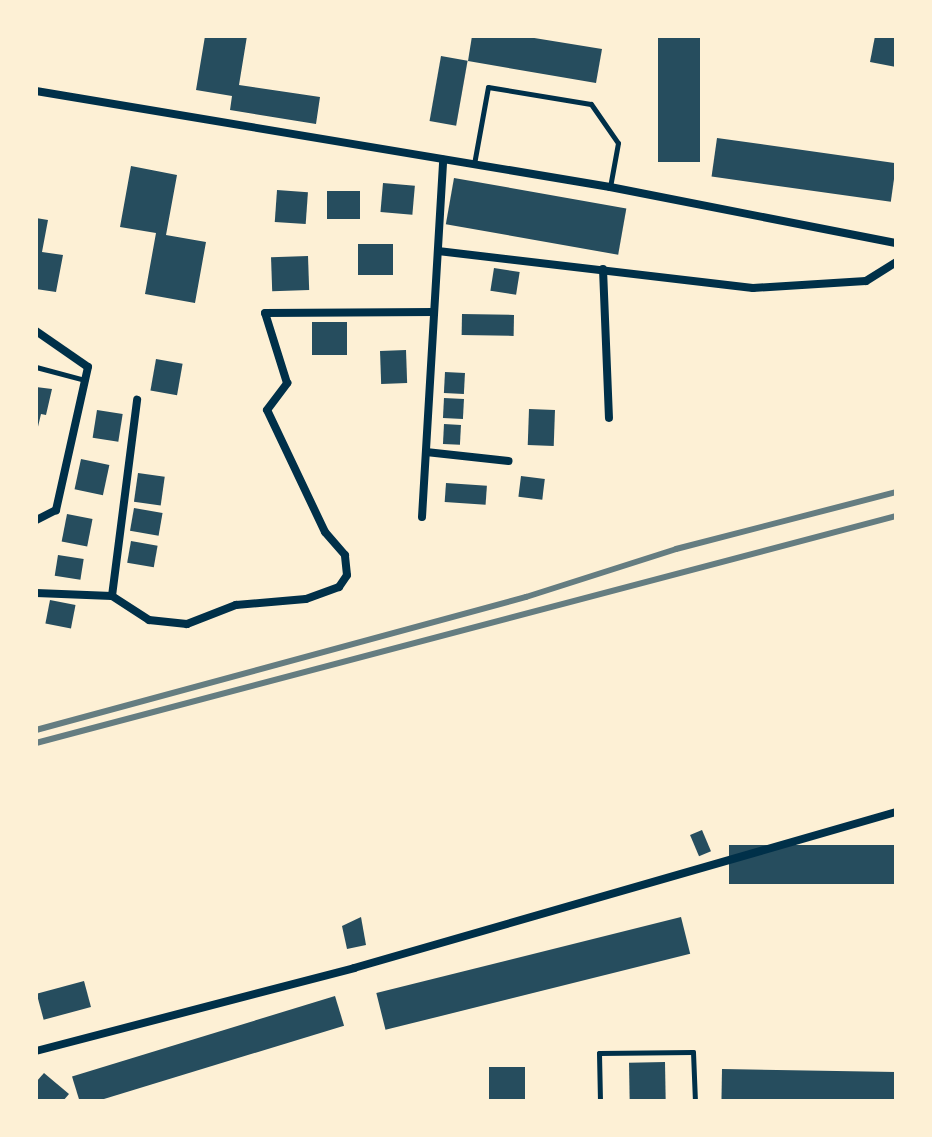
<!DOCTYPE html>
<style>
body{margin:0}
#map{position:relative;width:932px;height:1137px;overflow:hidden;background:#fdf0d5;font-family:"Roboto Serif",serif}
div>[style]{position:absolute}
.building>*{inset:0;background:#264d5e;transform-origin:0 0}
.service>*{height:5px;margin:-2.5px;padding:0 2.5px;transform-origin:2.5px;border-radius:2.5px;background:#003049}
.minor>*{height:8px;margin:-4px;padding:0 4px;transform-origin:4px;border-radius:4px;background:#003049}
.rail>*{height:6px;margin:-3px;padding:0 3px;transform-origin:3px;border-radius:3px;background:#657d81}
span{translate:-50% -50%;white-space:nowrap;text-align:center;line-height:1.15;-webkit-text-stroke:8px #fdf0d5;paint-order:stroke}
.frame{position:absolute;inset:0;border:38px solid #fdf0d5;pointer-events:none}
</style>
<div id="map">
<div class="building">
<i style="clip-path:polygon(205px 36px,247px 36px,239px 85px,320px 97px,316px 124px,230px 110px,232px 96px,196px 90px)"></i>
<i style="clip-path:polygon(472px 36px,522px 36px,602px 49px,596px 83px,468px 61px)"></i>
<i style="left:658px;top:36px;width:42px;height:126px"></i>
<i style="clip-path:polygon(875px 36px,896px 36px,896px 67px,870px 62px)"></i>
<i style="left:441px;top:56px;width:27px;height:66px;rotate:10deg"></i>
<i style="left:717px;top:138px;width:181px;height:39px;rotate:8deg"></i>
<i style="clip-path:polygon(131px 166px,177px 175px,166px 235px,206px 242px,195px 303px,145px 294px,156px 233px,120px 227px)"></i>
<i style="left:454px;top:178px;width:175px;height:47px;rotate:10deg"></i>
<i style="left:383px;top:183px;width:32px;height:29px;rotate:5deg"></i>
<i style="left:277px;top:190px;width:31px;height:32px;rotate:4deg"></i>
<i style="left:327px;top:191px;width:33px;height:28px"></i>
<i style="clip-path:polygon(36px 218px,48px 220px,42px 252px,63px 255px,56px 292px,36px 289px)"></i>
<i style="left:358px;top:244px;width:35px;height:31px"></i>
<i style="left:308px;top:256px;width:34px;height:37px;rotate:88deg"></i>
<i style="left:494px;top:268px;width:26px;height:23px;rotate:9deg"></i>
<i style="left:462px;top:314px;width:52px;height:21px;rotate:1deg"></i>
<i style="left:312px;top:322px;width:35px;height:33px"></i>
<i style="left:406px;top:350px;width:33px;height:26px;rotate:88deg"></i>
<i style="left:156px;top:359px;width:27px;height:32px;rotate:10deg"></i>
<i style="left:445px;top:372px;width:20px;height:21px;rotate:3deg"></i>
<i style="clip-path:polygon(36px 387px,52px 389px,46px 415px,41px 414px,37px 431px)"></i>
<i style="left:444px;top:398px;width:20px;height:20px;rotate:3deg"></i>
<i style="left:529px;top:409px;width:26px;height:36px;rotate:2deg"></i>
<i style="left:97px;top:410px;width:26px;height:28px;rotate:9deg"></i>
<i style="left:444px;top:424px;width:17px;height:20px;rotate:3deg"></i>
<i style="left:81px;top:459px;width:29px;height:31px;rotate:12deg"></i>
<i style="left:138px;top:473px;width:27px;height:29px;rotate:8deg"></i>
<i style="left:521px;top:476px;width:24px;height:21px;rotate:7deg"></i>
<i style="left:446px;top:483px;width:41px;height:19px;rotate:4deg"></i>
<i style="left:134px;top:508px;width:29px;height:23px;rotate:10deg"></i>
<i style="left:67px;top:514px;width:26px;height:28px;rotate:11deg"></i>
<i style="left:131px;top:541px;width:27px;height:22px;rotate:10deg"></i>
<i style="left:58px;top:555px;width:26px;height:21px;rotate:9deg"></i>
<i style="left:50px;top:600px;width:26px;height:24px;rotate:11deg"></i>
<i style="left:702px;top:830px;width:23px;height:13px;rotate:67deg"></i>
<i style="left:896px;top:845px;width:39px;height:167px;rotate:90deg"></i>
<i style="clip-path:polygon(361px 917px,366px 945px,347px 949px,342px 926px)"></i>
<i style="left:681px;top:917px;width:38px;height:314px;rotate:76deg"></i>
<i style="left:84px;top:981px;width:27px;height:49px;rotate:75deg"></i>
<i style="left:335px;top:996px;width:31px;height:275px;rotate:73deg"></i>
<i style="left:665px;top:1062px;width:39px;height:36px;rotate:89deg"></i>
<i style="left:489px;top:1067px;width:36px;height:34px"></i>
<i style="left:722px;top:1069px;width:174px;height:32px;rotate:1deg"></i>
<i style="clip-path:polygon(44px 1073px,69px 1094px,63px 1101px,36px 1101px,36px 1082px)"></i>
</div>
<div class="service">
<i style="left:474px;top:164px;width:78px;rotate:-79.7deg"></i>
<i style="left:488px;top:87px;width:104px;rotate:9.4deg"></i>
<i style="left:591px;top:104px;width:47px;rotate:55.3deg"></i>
<i style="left:618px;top:143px;width:45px;rotate:100.3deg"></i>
<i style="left:36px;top:367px;width:51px;rotate:14.9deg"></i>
<i style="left:600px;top:1101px;width:48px;rotate:-91.2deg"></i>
<i style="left:599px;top:1053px;width:94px;rotate:-0.6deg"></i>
<i style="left:693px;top:1052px;width:49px;rotate:87.7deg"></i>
</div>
<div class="minor">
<i style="left:36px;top:91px;width:582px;rotate:9.49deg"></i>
<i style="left:610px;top:187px;width:291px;rotate:11.1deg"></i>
<i style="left:438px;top:251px;width:317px;rotate:6.7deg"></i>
<i style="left:753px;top:288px;width:113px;rotate:-3.5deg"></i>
<i style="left:866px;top:281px;width:36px;rotate:-32deg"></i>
<i style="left:603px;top:269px;width:149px;rotate:87.7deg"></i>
<i style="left:36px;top:331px;width:63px;rotate:34.7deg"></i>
<i style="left:88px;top:367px;width:147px;rotate:102.6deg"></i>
<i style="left:56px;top:510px;width:22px;rotate:153deg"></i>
<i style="left:426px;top:452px;width:83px;rotate:6.2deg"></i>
<i style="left:422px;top:517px;width:358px;rotate:-86.6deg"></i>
<i style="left:36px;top:593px;width:76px;rotate:2.3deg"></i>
<i style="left:112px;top:596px;width:44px;rotate:33deg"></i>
<i style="left:149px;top:620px;width:38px;rotate:6deg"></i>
<i style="left:187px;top:624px;width:53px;rotate:-21.2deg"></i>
<i style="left:236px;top:605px;width:70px;rotate:-4.9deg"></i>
<i style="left:306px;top:599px;width:35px;rotate:-20deg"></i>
<i style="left:339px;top:587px;width:14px;rotate:-56deg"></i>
<i style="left:347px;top:575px;width:20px;rotate:-96deg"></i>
<i style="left:345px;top:555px;width:30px;rotate:-131deg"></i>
<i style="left:325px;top:532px;width:135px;rotate:-115.4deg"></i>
<i style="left:267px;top:410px;width:34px;rotate:-53deg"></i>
<i style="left:287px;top:383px;width:73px;rotate:-107.4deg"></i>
<i style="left:265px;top:313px;width:169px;rotate:-0.3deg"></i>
<i style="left:112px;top:596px;width:198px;rotate:-82.7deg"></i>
<i style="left:36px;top:1051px;width:329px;rotate:-14.6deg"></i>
<i style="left:354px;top:968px;width:564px;rotate:-16.06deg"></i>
</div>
<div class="rail">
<i style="left:36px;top:730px;width:508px;rotate:-15.19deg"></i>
<i style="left:526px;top:597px;width:157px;rotate:-17.7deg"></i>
<i style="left:676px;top:549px;width:227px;rotate:-14.5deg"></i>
<i style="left:36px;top:743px;width:889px;rotate:-14.79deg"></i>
</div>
<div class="frame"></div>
</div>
